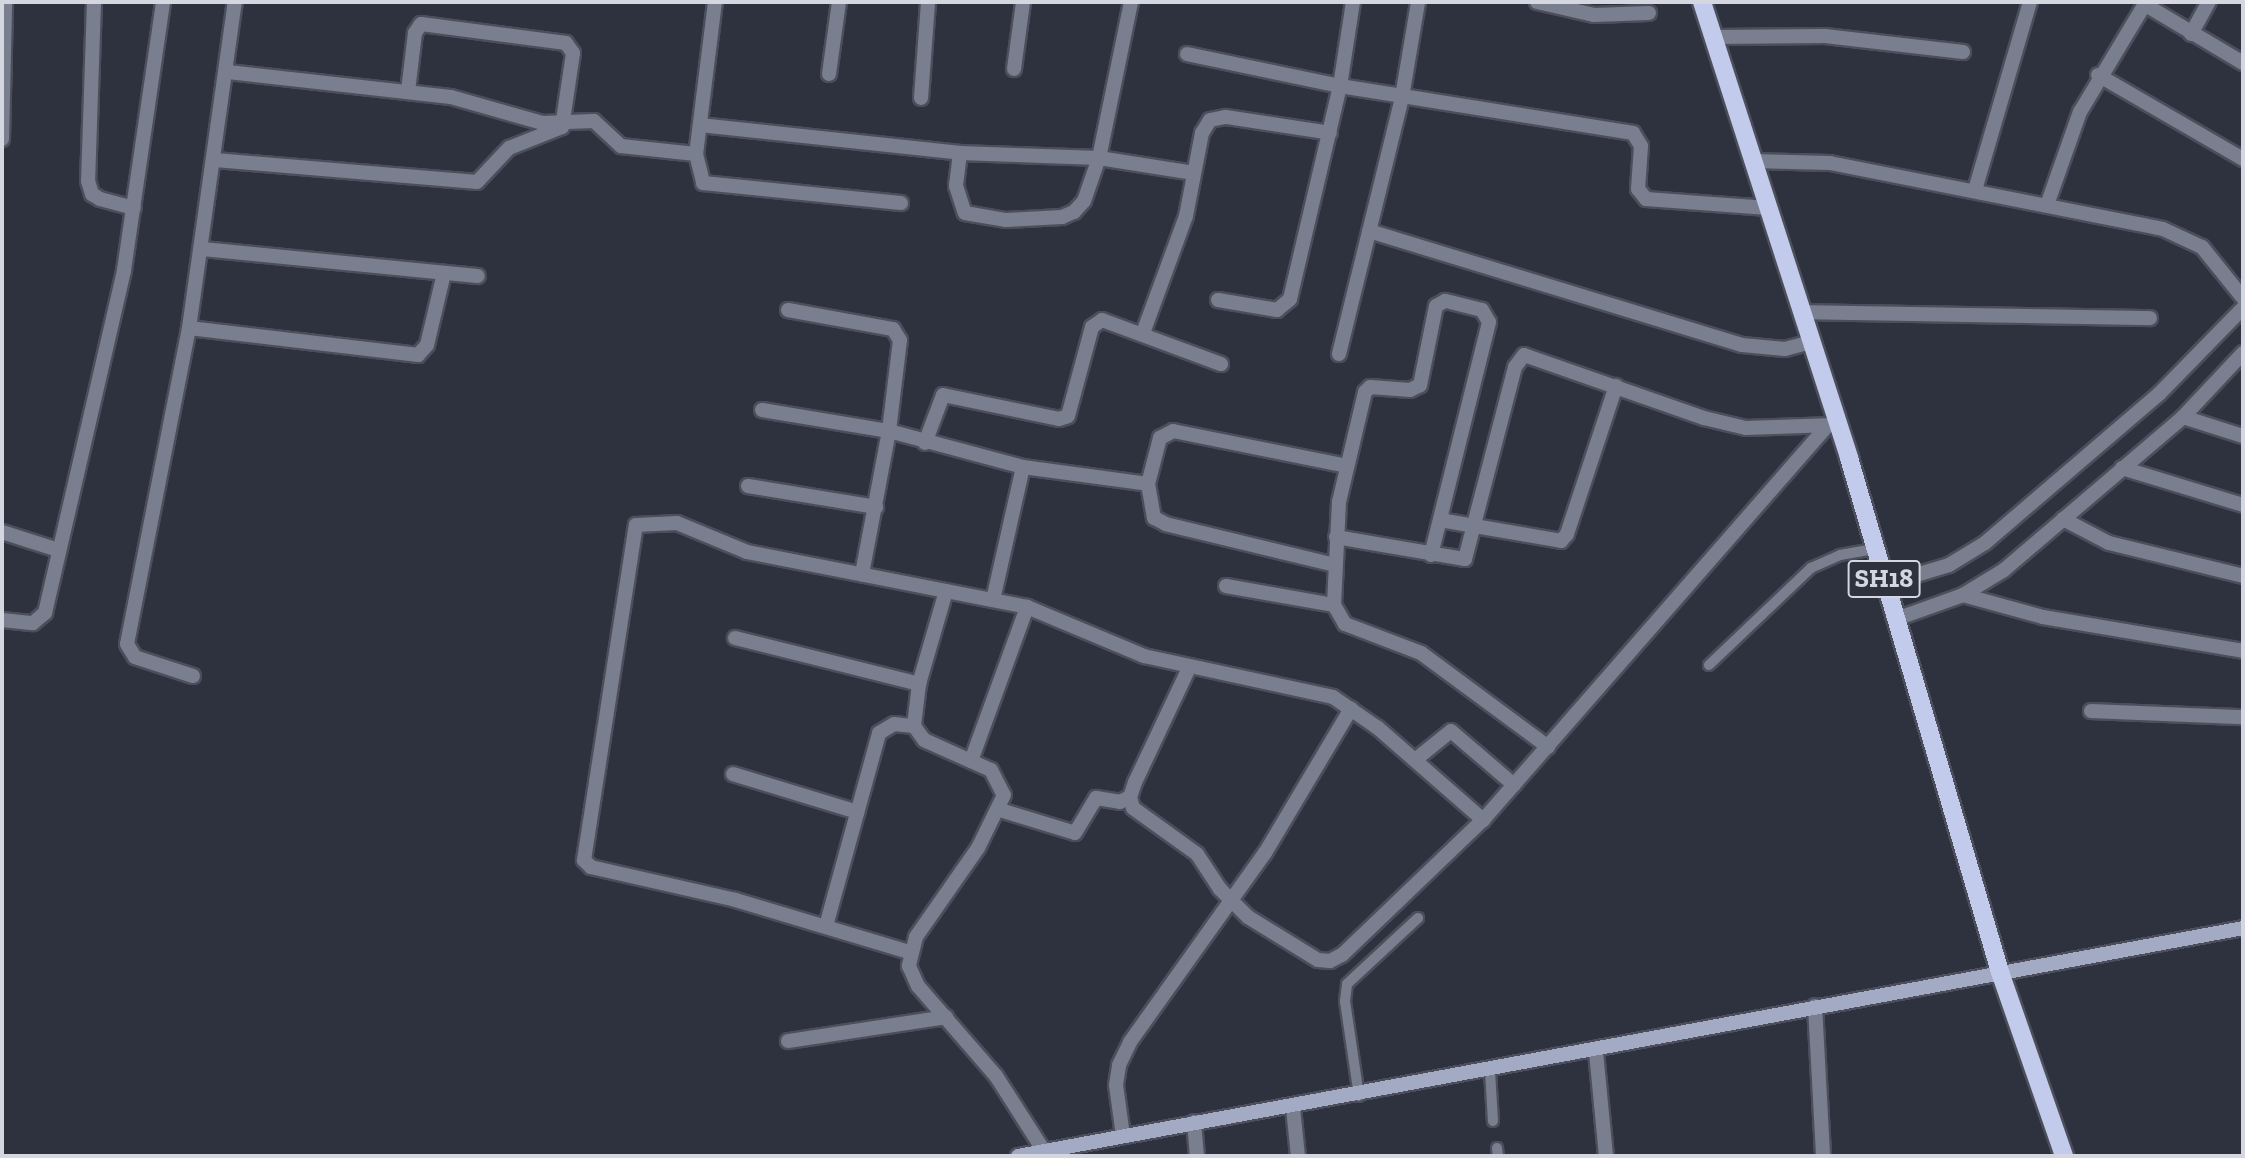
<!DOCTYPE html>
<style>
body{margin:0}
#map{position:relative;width:2245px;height:1158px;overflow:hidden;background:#2e313e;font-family:"Zilla Slab",serif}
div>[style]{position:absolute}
.roads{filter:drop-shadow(2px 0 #4c4f5b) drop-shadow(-2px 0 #4c4f5b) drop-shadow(0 2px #4c4f5b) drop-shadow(0 -2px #4c4f5b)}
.lane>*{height:10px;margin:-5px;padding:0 5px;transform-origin:5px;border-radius:5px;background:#7a7f8f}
.street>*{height:14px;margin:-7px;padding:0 7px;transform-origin:7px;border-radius:7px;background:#7a7f8f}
.secondary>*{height:14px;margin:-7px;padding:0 7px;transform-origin:7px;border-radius:7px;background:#a2aac4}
.primary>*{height:18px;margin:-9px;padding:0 9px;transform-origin:9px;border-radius:9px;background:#c2cbec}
span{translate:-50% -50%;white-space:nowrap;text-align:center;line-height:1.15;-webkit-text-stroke:6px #2e313e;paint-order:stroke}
.shield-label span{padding:2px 5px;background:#2e313e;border:2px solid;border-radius:5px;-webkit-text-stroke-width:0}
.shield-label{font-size:26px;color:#d5d7e0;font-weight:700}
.frame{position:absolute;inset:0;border:4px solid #d5d7e0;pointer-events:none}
</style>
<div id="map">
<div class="roads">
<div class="lane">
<i style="left:1709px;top:665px;width:141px;rotate:-43.6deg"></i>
<i style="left:1811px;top:568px;width:32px;rotate:-24deg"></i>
<i style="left:1840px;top:555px;width:36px;rotate:-10deg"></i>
<i style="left:1490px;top:1071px;width:50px;rotate:86.6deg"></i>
<i style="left:1359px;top:1096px;width:96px;rotate:-98.4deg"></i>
<i style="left:1345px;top:1001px;width:17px;rotate:-83deg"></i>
<i style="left:1347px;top:984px;width:97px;rotate:-42.9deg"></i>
<i style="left:1497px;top:1148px;width:8px;rotate:83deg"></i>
</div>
<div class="street">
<i style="left:94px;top:2px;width:179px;rotate:91.9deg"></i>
<i style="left:88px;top:181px;width:14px;rotate:73deg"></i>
<i style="left:92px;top:194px;width:9px;rotate:32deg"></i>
<i style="left:100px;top:199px;width:35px;rotate:15deg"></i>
<i style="left:715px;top:2px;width:153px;rotate:97.1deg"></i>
<i style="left:696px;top:154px;width:30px;rotate:76deg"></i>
<i style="left:703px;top:183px;width:199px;rotate:5.8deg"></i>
<i style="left:1537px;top:2px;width:58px;rotate:12.8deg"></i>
<i style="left:1594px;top:15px;width:55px;rotate:-2.1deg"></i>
<i style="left:2144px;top:4px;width:115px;rotate:30.8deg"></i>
<i style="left:2191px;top:34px;width:37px;rotate:-61deg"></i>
<i style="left:1714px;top:37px;width:111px;rotate:-0.5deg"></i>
<i style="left:1825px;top:36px;width:139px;rotate:6.6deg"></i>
<i style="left:1187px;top:54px;width:156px;rotate:11.8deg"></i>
<i style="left:1340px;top:86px;width:297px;rotate:9.1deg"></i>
<i style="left:1633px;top:133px;width:15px;rotate:58deg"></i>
<i style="left:1641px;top:146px;width:43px;rotate:94deg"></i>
<i style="left:1638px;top:189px;width:13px;rotate:51deg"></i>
<i style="left:1646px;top:199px;width:122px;rotate:4.2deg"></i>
<i style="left:1014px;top:69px;width:68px;rotate:-82.3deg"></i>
<i style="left:228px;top:72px;width:224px;rotate:6.4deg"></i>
<i style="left:451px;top:97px;width:95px;rotate:15.9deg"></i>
<i style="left:542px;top:123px;width:52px;rotate:-2.2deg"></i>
<i style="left:594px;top:121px;width:37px;rotate:43deg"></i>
<i style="left:621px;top:146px;width:75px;rotate:6.1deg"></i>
<i style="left:829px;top:74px;width:73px;rotate:-82.1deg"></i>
<i style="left:2098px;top:75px;width:168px;rotate:30.1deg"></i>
<i style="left:921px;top:98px;width:96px;rotate:-85.8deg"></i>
<i style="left:700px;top:125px;width:262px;rotate:6.1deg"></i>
<i style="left:960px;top:153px;width:139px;rotate:2.1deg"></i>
<i style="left:1099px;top:158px;width:96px;rotate:9deg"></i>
<i style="left:2px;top:139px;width:137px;rotate:-88.7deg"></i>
<i style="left:960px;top:153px;width:33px;rotate:97deg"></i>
<i style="left:956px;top:186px;width:28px;rotate:72deg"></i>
<i style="left:965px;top:213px;width:42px;rotate:9.7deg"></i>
<i style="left:1006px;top:220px;width:56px;rotate:-3.1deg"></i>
<i style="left:1062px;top:217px;width:13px;rotate:-23deg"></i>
<i style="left:1074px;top:212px;width:15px;rotate:-48deg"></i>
<i style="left:1084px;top:201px;width:46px;rotate:-70.8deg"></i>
<i style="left:1099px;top:158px;width:159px;rotate:-78.4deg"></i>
<i style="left:215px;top:160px;width:263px;rotate:4.8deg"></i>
<i style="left:477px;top:182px;width:47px;rotate:-46.7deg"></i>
<i style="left:509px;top:148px;width:57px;rotate:-21.6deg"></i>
<i style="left:562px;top:127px;width:75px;rotate:-81.5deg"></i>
<i style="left:573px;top:53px;width:12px;rotate:-125deg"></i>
<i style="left:566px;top:43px;width:146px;rotate:-172.5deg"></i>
<i style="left:421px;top:24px;width:11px;rotate:124deg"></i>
<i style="left:415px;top:33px;width:58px;rotate:96.9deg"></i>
<i style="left:1753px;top:161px;width:77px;rotate:1.5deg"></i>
<i style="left:1830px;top:163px;width:339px;rotate:11.2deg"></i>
<i style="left:2163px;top:229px;width:43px;rotate:24.8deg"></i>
<i style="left:2202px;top:247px;width:65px;rotate:51.2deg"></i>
<i style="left:1975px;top:190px;width:196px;rotate:-73.7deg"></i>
<i style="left:2047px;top:205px;width:99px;rotate:-70.5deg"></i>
<i style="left:2080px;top:112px;width:128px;rotate:-59deg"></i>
<i style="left:1369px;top:231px;width:390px;rotate:17deg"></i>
<i style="left:1742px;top:345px;width:43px;rotate:5.3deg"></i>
<i style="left:1785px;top:349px;width:27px;rotate:-15deg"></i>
<i style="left:202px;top:249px;width:277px;rotate:5.6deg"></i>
<i style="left:1218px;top:300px;width:60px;rotate:9.6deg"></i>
<i style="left:1277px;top:310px;width:17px;rotate:-40deg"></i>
<i style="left:1290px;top:299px;width:219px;rotate:-76.8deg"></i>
<i style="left:1340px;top:86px;width:85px;rotate:-81.2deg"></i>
<i style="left:788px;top:310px;width:107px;rotate:10.3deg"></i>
<i style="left:893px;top:329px;width:13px;rotate:58deg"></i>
<i style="left:900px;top:340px;width:92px;rotate:96.9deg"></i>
<i style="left:889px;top:431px;width:146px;rotate:100.7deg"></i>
<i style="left:1802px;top:312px;width:348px;rotate:1deg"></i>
<i style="left:189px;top:328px;width:231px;rotate:6.7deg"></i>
<i style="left:418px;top:355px;width:13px;rotate:-48deg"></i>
<i style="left:427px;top:345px;width:74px;rotate:-76.7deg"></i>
<i style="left:1143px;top:333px;width:125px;rotate:-69.8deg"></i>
<i style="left:1186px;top:216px;width:85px;rotate:-79.1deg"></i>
<i style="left:1202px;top:133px;width:15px;rotate:-58deg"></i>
<i style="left:1210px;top:120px;width:16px;rotate:-11deg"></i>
<i style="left:1226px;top:117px;width:105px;rotate:8.7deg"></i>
<i style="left:1339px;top:354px;width:265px;rotate:-76.2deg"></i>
<i style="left:1402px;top:97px;width:96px;rotate:-80.4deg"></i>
<i style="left:762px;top:410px;width:129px;rotate:9.4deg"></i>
<i style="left:889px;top:431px;width:139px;rotate:15deg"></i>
<i style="left:1023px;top:467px;width:126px;rotate:7.7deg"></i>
<i style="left:2183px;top:417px;width:63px;rotate:17.6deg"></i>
<i style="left:925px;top:443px;width:51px;rotate:-69.4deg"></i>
<i style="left:943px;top:395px;width:118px;rotate:11.7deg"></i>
<i style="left:1059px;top:419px;width:9px;rotate:-18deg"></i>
<i style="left:1068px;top:416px;width:92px;rotate:-74.9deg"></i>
<i style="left:1092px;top:327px;width:12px;rotate:-35deg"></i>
<i style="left:1102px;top:320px;width:127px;rotate:20.3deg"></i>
<i style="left:2122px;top:468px;width:127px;rotate:17deg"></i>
<i style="left:748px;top:486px;width:130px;rotate:9.3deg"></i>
<i style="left:2063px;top:519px;width:52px;rotate:27.6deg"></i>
<i style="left:2109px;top:543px;width:138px;rotate:13.8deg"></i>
<i style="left:1440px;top:520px;width:123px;rotate:9.8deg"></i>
<i style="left:1561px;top:541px;width:9px;rotate:-49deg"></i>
<i style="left:1567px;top:534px;width:156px;rotate:-71.7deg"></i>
<i style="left:2px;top:532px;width:59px;rotate:17.8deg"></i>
<i style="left:1336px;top:537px;width:131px;rotate:9.7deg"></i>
<i style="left:1465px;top:559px;width:198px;rotate:-75.4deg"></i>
<i style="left:1515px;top:367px;width:15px;rotate:-53deg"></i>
<i style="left:1524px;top:355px;width:191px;rotate:19.3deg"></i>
<i style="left:1704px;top:418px;width:43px;rotate:13.4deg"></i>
<i style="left:1746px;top:428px;width:87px;rotate:-2deg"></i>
<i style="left:1431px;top:555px;width:240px;rotate:-76deg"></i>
<i style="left:1489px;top:322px;width:14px;rotate:-120deg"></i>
<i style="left:1482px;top:310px;width:38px;rotate:-166deg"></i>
<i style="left:1445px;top:301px;width:10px;rotate:151deg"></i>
<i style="left:1436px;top:306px;width:81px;rotate:101.4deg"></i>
<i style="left:1420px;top:385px;width:11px;rotate:153deg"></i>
<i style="left:1410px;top:390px;width:40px;rotate:-175.7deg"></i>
<i style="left:1370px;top:387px;width:7px;rotate:135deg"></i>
<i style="left:1365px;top:392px;width:113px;rotate:103.3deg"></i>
<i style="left:1339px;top:502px;width:103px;rotate:92.8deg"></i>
<i style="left:1334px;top:605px;width:22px;rotate:60deg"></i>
<i style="left:1345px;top:624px;width:81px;rotate:20.9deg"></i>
<i style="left:1421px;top:653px;width:158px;rotate:36.5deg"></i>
<i style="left:1335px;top:565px;width:174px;rotate:-166.4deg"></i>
<i style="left:1166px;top:524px;width:13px;rotate:-153deg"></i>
<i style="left:1154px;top:518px;width:35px;rotate:-100deg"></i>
<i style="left:1148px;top:484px;width:48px;rotate:-75.4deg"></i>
<i style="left:1160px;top:438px;width:15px;rotate:-28deg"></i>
<i style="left:1173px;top:431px;width:177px;rotate:11.4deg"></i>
<i style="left:1886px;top:584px;width:66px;rotate:-16.8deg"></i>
<i style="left:1949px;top:565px;width:42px;rotate:-31.4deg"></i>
<i style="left:1985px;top:543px;width:230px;rotate:-40.6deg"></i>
<i style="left:2160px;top:393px;width:119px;rotate:-45.7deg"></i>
<i style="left:1226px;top:586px;width:110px;rotate:10deg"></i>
<i style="left:946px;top:591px;width:97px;rotate:106.2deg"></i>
<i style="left:919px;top:684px;width:42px;rotate:96.8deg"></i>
<i style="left:914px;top:726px;width:17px;rotate:54deg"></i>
<i style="left:924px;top:740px;width:73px;rotate:24.1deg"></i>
<i style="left:991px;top:770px;width:28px;rotate:63deg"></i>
<i style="left:1004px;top:795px;width:59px;rotate:116.1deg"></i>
<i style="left:978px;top:848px;width:108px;rotate:124.9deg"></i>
<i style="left:916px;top:937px;width:30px;rotate:104deg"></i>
<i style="left:909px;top:966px;width:22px;rotate:66deg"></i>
<i style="left:918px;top:986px;width:119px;rotate:49.1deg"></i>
<i style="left:996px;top:1076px;width:89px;rotate:57.4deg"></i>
<i style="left:1963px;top:595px;width:83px;rotate:15.4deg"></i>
<i style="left:2043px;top:617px;width:203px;rotate:9.6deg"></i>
<i style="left:993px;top:600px;width:136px;rotate:-77.3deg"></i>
<i style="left:1896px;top:619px;width:71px;rotate:-19.7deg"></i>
<i style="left:1963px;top:595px;width:48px;rotate:-31.4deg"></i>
<i style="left:2004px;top:570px;width:235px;rotate:-40.5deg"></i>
<i style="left:2183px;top:417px;width:88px;rotate:-46.8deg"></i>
<i style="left:2px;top:620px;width:31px;rotate:6deg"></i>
<i style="left:33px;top:623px;width:16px;rotate:-40deg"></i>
<i style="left:45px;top:613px;width:352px;rotate:-77deg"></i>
<i style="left:124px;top:270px;width:271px;rotate:-81.7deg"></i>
<i style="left:735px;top:638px;width:190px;rotate:14deg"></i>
<i style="left:1189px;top:668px;width:126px;rotate:115.3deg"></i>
<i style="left:1135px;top:782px;width:16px;rotate:108deg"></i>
<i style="left:1130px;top:797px;width:11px;rotate:75deg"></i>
<i style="left:1133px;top:808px;width:79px;rotate:35.7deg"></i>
<i style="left:1197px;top:854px;width:42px;rotate:56.7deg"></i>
<i style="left:1220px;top:889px;width:40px;rotate:45deg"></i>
<i style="left:1248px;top:917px;width:82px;rotate:31.6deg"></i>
<i style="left:1318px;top:960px;width:12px;rotate:5deg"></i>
<i style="left:1330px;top:961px;width:13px;rotate:-27deg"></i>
<i style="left:1342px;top:955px;width:195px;rotate:-43.8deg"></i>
<i style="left:1483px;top:820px;width:524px;rotate:-48.87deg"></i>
<i style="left:193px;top:676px;width:61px;rotate:-161.9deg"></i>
<i style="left:135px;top:657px;width:15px;rotate:-122deg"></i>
<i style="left:127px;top:644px;width:322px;rotate:-78.9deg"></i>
<i style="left:189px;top:328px;width:329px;rotate:-82deg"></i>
<i style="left:2091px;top:711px;width:152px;rotate:2.3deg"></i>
<i style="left:1415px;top:760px;width:46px;rotate:-38.9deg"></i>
<i style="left:1451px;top:731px;width:83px;rotate:40.6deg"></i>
<i style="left:971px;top:761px;width:164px;rotate:-70deg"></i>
<i style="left:733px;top:774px;width:130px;rotate:17deg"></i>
<i style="left:1000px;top:810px;width:78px;rotate:17deg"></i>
<i style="left:1075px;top:833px;width:41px;rotate:-59deg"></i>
<i style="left:1096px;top:798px;width:24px;rotate:9deg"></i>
<i style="left:1120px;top:802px;width:11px;rotate:-27deg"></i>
<i style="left:826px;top:926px;width:200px;rotate:-74.6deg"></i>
<i style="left:879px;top:733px;width:17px;rotate:-31deg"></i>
<i style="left:894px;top:724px;width:20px;rotate:6deg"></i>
<i style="left:909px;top:952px;width:181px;rotate:-163.3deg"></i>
<i style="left:736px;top:900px;width:149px;rotate:-167.2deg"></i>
<i style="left:591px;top:867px;width:10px;rotate:-135deg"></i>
<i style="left:584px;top:860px;width:339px;rotate:-81.2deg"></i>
<i style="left:636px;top:525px;width:41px;rotate:-2.8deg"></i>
<i style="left:677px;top:523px;width:76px;rotate:22.5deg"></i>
<i style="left:747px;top:552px;width:285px;rotate:11.1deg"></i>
<i style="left:1027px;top:607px;width:127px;rotate:22.7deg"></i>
<i style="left:1144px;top:656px;width:193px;rotate:12.2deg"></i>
<i style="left:1333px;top:697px;width:55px;rotate:34.6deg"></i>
<i style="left:1378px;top:728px;width:140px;rotate:41.2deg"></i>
<i style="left:1815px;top:1006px;width:150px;rotate:86.9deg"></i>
<i style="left:788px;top:1041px;width:160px;rotate:-8.6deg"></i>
<i style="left:1596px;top:1052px;width:104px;rotate:84.5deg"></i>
<i style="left:1293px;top:1108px;width:48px;rotate:84.1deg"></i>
<i style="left:1194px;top:1122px;width:34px;rotate:85deg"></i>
<i style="left:1123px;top:1136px;width:51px;rotate:-97.8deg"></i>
<i style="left:1116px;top:1085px;width:20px;rotate:-81deg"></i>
<i style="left:1119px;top:1065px;width:25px;rotate:-64deg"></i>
<i style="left:1130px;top:1042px;width:232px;rotate:-54.5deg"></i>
<i style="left:1265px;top:853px;width:168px;rotate:-59.2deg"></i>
</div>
<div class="secondary">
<i style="left:1018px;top:1156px;width:1246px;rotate:-10.54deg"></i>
</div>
<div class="primary">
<i style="left:1702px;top:2px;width:479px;rotate:72.1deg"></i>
<i style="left:1849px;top:458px;width:536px;rotate:73.63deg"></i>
<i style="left:2000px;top:972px;width:195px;rotate:70.8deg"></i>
</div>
</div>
<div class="shield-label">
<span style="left:1884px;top:579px">SH18</span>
</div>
<div class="frame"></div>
</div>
